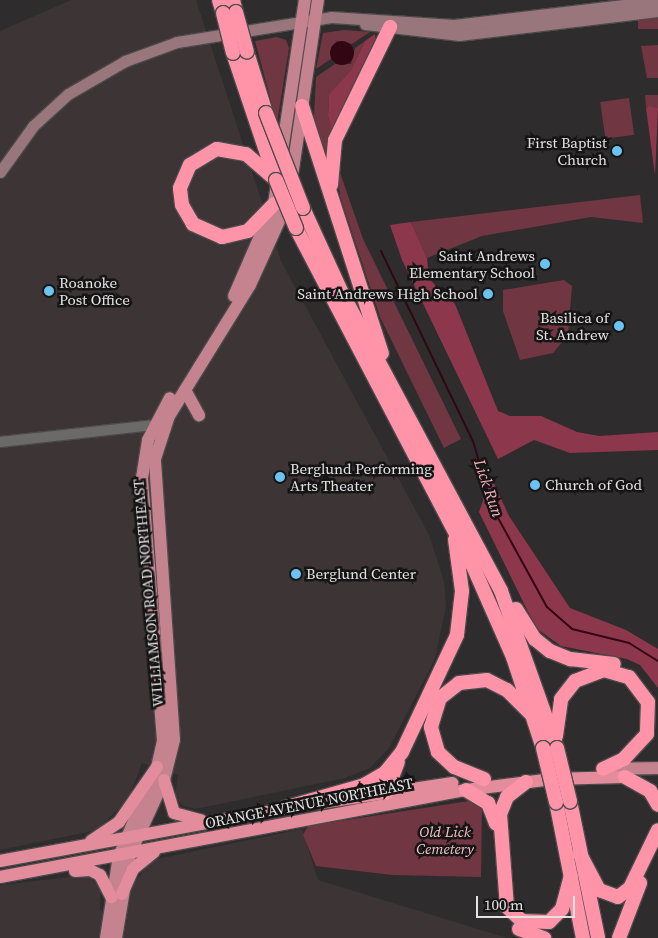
<!DOCTYPE html>
<style>
body{margin:0}
#map{position:relative;width:658px;height:938px;overflow:hidden;background:#2f2c2d;font-family:"Source Serif 4",serif}
div>[style]{position:absolute}
.built>*{inset:0;background:#3d3435}
.green>*{inset:0;background:#703642;transform-origin:0 0}
.forest>*{inset:0;background:#8d374c}
.water>*{inset:0;background:#320613}
.round{border-radius:50%}
.stream>*{height:2px;margin:-1px;padding:0 1px;transform-origin:1px;border-radius:1px;background:#320613}
.roads{filter:drop-shadow(1px 0 #4c4a4a) drop-shadow(-1px 0 #4c4a4a) drop-shadow(0 1px #4c4a4a) drop-shadow(0 -1px #4c4a4a)}
.tertiary>*{height:10px;margin:-5px;padding:0 5px;transform-origin:5px;border-radius:5px;background:#6c6969}
.secondary>*{height:11px;margin:-5.5px;padding:0 5.5px;transform-origin:5.5px;border-radius:5.5px;background:#98767c}
.primary>*{height:12px;margin:-6px;padding:0 6px;transform-origin:6px;border-radius:6px;background:#c4838f}
.trunk>*{height:12px;margin:-6px;padding:0 6px;transform-origin:6px;border-radius:6px;background:#e28c9c}
.motorway>*{height:14px;margin:-7px;padding:0 7px;transform-origin:7px;border-radius:7px;background:#ff94a9}
.bridges{filter:drop-shadow(1px 0 #4c4a4a) drop-shadow(-1px 0 #4c4a4a) drop-shadow(0 1px #4c4a4a) drop-shadow(0 -1px #4c4a4a)}
.motorway-bridge>*{height:14px;margin:-7px;padding:0 7px;transform-origin:7px;border-radius:7px;background:#ff94a9}
.dots>*{width:14px;height:14px;translate:-50% -50%;box-sizing:border-box;border:2px solid #161515;border-radius:50%}
span{translate:-50% -50%;white-space:nowrap;text-align:center;line-height:1.15;-webkit-text-stroke:5px #161515;paint-order:stroke}
.poi-label{font-size:15px;color:#e3e1e2}
.right{translate:-100% -50%;text-align:right}
.left{translate:0 -50%;text-align:left}
.street-label{font-size:15px;color:#e3e1e2}
.park-label{font-size:15px;color:#f5c2ca;font-style:italic}
.water-label{font-size:16px;color:#f9afbb;font-style:italic}
.scale{position:absolute;left:476px;top:896px;width:99px;height:22px;box-sizing:border-box;border:2px solid #e3e1e2;border-top:0;padding-left:6px;font-size:15px;line-height:18px;white-space:nowrap;color:#e3e1e2;-webkit-text-stroke:4px #161515;paint-order:stroke}
</style>
<div id="map">
<div class="built">
<i style="clip-path:polygon(71px 0,196px 0,281px 261px,429px 535px,444px 581px,446px 606px,435px 659px,389px 748px,370px 768px,345px 778px,195px 809px,182px 805px,175px 796px,178px 775px,142px 763px,128px 799px,97px 830px,0 850px,0 31px)"></i>
<i style="clip-path:polygon(302px 829px,318px 880px,507px 938px,0 938px,0 885px,87px 875px,100px 887px,100px 910px,127px 913px,131px 887px,152px 860px)"></i>
</div>
<div class="green">
<i style="left:658px;top:16px;width:13px;height:20px;rotate:90deg"></i>
<i style="clip-path:polygon(344px 30px,370px 32px,352px 44px,337px 41px,331px 48px,331px 59px,316px 69px,323px 33px)"></i>
<i style="clip-path:polygon(277px 37px,286px 40px,289px 48px,277px 123px,255px 41px)"></i>
<i style="clip-path:polygon(365px 41px,351px 70px,329px 94px,328px 116px,333px 135px,324px 160px,313px 136px,316px 77px,335px 64px,351px 64px,355px 48px)"></i>
<i style="clip-path:polygon(658px 45px,658px 78px,647px 78px,641px 46px)"></i>
<i style="clip-path:polygon(645px 95px,658px 95px,658px 108px,646px 107px)"></i>
<i style="left:629px;top:98px;width:37px;height:29px;rotate:82deg"></i>
<i style="clip-path:polygon(337px 164px,363px 239px,461px 439px,444px 448px,380px 317px,340px 196px)"></i>
<i style="clip-path:polygon(640px 195px,643px 223px,591px 217px,482px 236px,427px 258px,411px 222px)"></i>
<i style="clip-path:polygon(564px 280px,572px 286px,568px 335px,553px 353px,520px 360px,503px 311px,503px 290px)"></i>
<i style="clip-path:polygon(469px 801px,482px 805px,481px 877px,392px 875px,316px 866px,303px 835px,308px 826px)"></i>
</div>
<div class="forest">
<i style="clip-path:polygon(375px 34px,376px 45px,333px 135px,328px 116px,329px 94px,351px 70px,365px 41px)"></i>
<i style="clip-path:polygon(649px 106px,658px 108px,655px 175px,646px 108px)"></i>
<i style="clip-path:polygon(411px 222px,427px 258px,429px 279px,455px 304px,498px 411px,510px 416px,541px 416px,577px 432px,599px 436px,658px 432px,658px 450px,570px 453px,534px 440px,498px 459px,402px 260px,390px 225px)"></i>
<i style="clip-path:polygon(491px 477px,509px 516px,570px 608px,626px 630px,658px 649px,658px 688px,640px 665px,627px 659px,561px 646px,536px 628px,479px 512px)"></i>
</div>
<div class="water">
<i class="round" style="left:330px;top:41px;width:24px;height:24px"></i>
</div>
<div class="stream">
<i style="left:381px;top:251px;width:211px;rotate:64.2deg"></i>
<i style="left:473px;top:441px;width:69px;rotate:73.9deg"></i>
<i style="left:492px;top:507px;width:114px;rotate:61.2deg"></i>
<i style="left:547px;top:607px;width:33px;rotate:41deg"></i>
<i style="left:572px;top:629px;width:59px;rotate:13.8deg"></i>
<i style="left:629px;top:643px;width:34px;rotate:32deg"></i>
</div>
<div class="roads">
<div class="tertiary">
<i style="left:0;top:442px;width:163px;rotate:-6.3deg"></i>
</div>
<div class="secondary">
<i style="left:365px;top:24px;width:95px;rotate:6.7deg"></i>
<i style="left:459px;top:35px;width:200px;rotate:-6.9deg"></i>
<i style="left:0;top:172px;width:57px;rotate:-54.3deg"></i>
<i style="left:33px;top:126px;width:47px;rotate:-42.4deg"></i>
<i style="left:68px;top:94px;width:66px;rotate:-30.1deg"></i>
<i style="left:125px;top:61px;width:55px;rotate:-20.1deg"></i>
<i style="left:177px;top:42px;width:156px;rotate:-9.2deg"></i>
<i style="left:331px;top:17px;width:123px;rotate:3.7deg"></i>
<i style="left:454px;top:25px;width:205px;rotate:-6.7deg"></i>
</div>
<div class="primary">
<i style="left:234px;top:296px;width:100px;rotate:-66.5deg"></i>
<i style="left:274px;top:204px;width:206px;rotate:-81.4deg"></i>
<i style="left:185px;top:390px;width:29px;rotate:61deg"></i>
<i style="left:603px;top:769px;width:55px;rotate:-1deg"></i>
<i style="left:106px;top:938px;width:83px;rotate:-81deg"></i>
<i style="left:119px;top:856px;width:97px;rotate:-66.9deg"></i>
<i style="left:157px;top:767px;width:28px;rotate:-77deg"></i>
<i style="left:163px;top:740px;width:263px;rotate:-94.6deg"></i>
<i style="left:142px;top:478px;width:38px;rotate:-81deg"></i>
<i style="left:148px;top:440px;width:47px;rotate:-62.4deg"></i>
<i style="left:116px;top:938px;width:85px;rotate:-80.5deg"></i>
<i style="left:130px;top:854px;width:81px;rotate:-65.3deg"></i>
<i style="left:164px;top:780px;width:41px;rotate:-76deg"></i>
<i style="left:174px;top:740px;width:282px;rotate:-93.9deg"></i>
<i style="left:155px;top:459px;width:45px;rotate:-72deg"></i>
<i style="left:169px;top:416px;width:154px;rotate:-58.3deg"></i>
<i style="left:250px;top:285px;width:72px;rotate:-65.6deg"></i>
<i style="left:280px;top:219px;width:52px;rotate:-75.4deg"></i>
<i style="left:293px;top:169px;width:171px;rotate:-81.6deg"></i>
</div>
<div class="trunk">
<i style="left:164px;top:780px;width:34px;rotate:73deg"></i>
<i style="left:174px;top:813px;width:28px;rotate:15deg"></i>
<i style="left:320px;top:803px;width:134px;rotate:-8.6deg"></i>
<i style="left:91px;top:841px;width:34px;rotate:-34deg"></i>
<i style="left:119px;top:822px;width:67px;rotate:-55.4deg"></i>
<i style="left:0;top:861px;width:298px;rotate:-10.4deg"></i>
<i style="left:75px;top:871px;width:15px;rotate:-4deg"></i>
<i style="left:90px;top:870px;width:11px;rotate:27deg"></i>
<i style="left:100px;top:875px;width:25px;rotate:63deg"></i>
<i style="left:0;top:877px;width:474px;rotate:-10.6deg"></i>
<i style="left:466px;top:790px;width:87px;rotate:-7.3deg"></i>
<i style="left:552px;top:779px;width:73px;rotate:-1.6deg"></i>
<i style="left:122px;top:894px;width:27px;rotate:-66deg"></i>
<i style="left:133px;top:869px;width:27px;rotate:-39deg"></i>
</div>
<div class="motorway">
<i style="left:219px;top:0;width:14px;rotate:73deg"></i>
<i style="left:233px;top:0;width:12px;rotate:76deg"></i>
<i style="left:247px;top:52px;width:64px;rotate:72.7deg"></i>
<i style="left:233px;top:53px;width:129px;rotate:71.4deg"></i>
<i style="left:302px;top:106px;width:260px;rotate:72.1deg"></i>
<i style="left:331px;top:185px;width:45px;rotate:-84.9deg"></i>
<i style="left:335px;top:140px;width:126px;rotate:-64deg"></i>
<i style="left:274px;top:204px;width:37px;rotate:134deg"></i>
<i style="left:248px;top:231px;width:27px;rotate:167deg"></i>
<i style="left:222px;top:237px;width:32px;rotate:-156deg"></i>
<i style="left:193px;top:224px;width:22px;rotate:-120deg"></i>
<i style="left:182px;top:205px;width:17px;rotate:-97deg"></i>
<i style="left:180px;top:188px;width:25px;rotate:-67deg"></i>
<i style="left:190px;top:165px;width:31px;rotate:-31deg"></i>
<i style="left:217px;top:149px;width:29px;rotate:10deg"></i>
<i style="left:246px;top:154px;width:40px;rotate:41deg"></i>
<i style="left:303px;top:208px;width:94px;rotate:65.4deg"></i>
<i style="left:342px;top:293px;width:338px;rotate:61.9deg"></i>
<i style="left:501px;top:591px;width:167px;rotate:70.4deg"></i>
<i style="left:296px;top:228px;width:379px;rotate:62.4deg"></i>
<i style="left:472px;top:564px;width:102px;rotate:66.2deg"></i>
<i style="left:513px;top:657px;width:96px;rotate:71.8deg"></i>
<i style="left:516px;top:609px;width:36px;rotate:58deg"></i>
<i style="left:535px;top:639px;width:19px;rotate:39deg"></i>
<i style="left:550px;top:651px;width:22px;rotate:22deg"></i>
<i style="left:570px;top:659px;width:44px;rotate:6.5deg"></i>
<i style="left:556px;top:736px;width:37px;rotate:-82deg"></i>
<i style="left:561px;top:699px;width:23px;rotate:-52deg"></i>
<i style="left:575px;top:681px;width:31px;rotate:-21deg"></i>
<i style="left:604px;top:670px;width:26px;rotate:16deg"></i>
<i style="left:629px;top:677px;width:31px;rotate:53deg"></i>
<i style="left:648px;top:702px;width:32px;rotate:92deg"></i>
<i style="left:647px;top:734px;width:34px;rotate:133deg"></i>
<i style="left:624px;top:759px;width:23px;rotate:155deg"></i>
<i style="left:625px;top:777px;width:29px;rotate:29deg"></i>
<i style="left:650px;top:791px;width:16px;rotate:60deg"></i>
<i style="left:484px;top:779px;width:32px;rotate:-158deg"></i>
<i style="left:454px;top:767px;width:22px;rotate:-137deg"></i>
<i style="left:438px;top:752px;width:26px;rotate:-106deg"></i>
<i style="left:431px;top:727px;width:30px;rotate:-73deg"></i>
<i style="left:440px;top:698px;width:24px;rotate:-38deg"></i>
<i style="left:459px;top:683px;width:28px;rotate:-6deg"></i>
<i style="left:487px;top:680px;width:22px;rotate:27deg"></i>
<i style="left:507px;top:690px;width:33px;rotate:45deg"></i>
<i style="left:526px;top:782px;width:24px;rotate:142deg"></i>
<i style="left:507px;top:797px;width:18px;rotate:112deg"></i>
<i style="left:500px;top:814px;width:93px;rotate:85.7deg"></i>
<i style="left:507px;top:907px;width:21px;rotate:43deg"></i>
<i style="left:522px;top:921px;width:27px;rotate:2deg"></i>
<i style="left:549px;top:922px;width:18px;rotate:-45deg"></i>
<i style="left:562px;top:909px;width:34px;rotate:-75deg"></i>
<i style="left:466px;top:790px;width:26px;rotate:31deg"></i>
<i style="left:488px;top:803px;width:22px;rotate:69deg"></i>
<i style="left:386px;top:793px;width:33px;rotate:-69deg"></i>
<i style="left:570px;top:801px;width:140px;rotate:78.4deg"></i>
<i style="left:556px;top:802px;width:139px;rotate:78.8deg"></i>
<i style="left:284px;top:808px;width:83px;rotate:-16deg"></i>
<i style="left:364px;top:785px;width:24px;rotate:-30deg"></i>
<i style="left:385px;top:773px;width:27px;rotate:-51deg"></i>
<i style="left:402px;top:752px;width:129px;rotate:-64.8deg"></i>
<i style="left:457px;top:635px;width:44px;rotate:-83.5deg"></i>
<i style="left:462px;top:591px;width:52px;rotate:-97.7deg"></i>
<i style="left:580px;top:854px;width:41px;rotate:62.2deg"></i>
<i style="left:599px;top:890px;width:20px;rotate:20deg"></i>
<i style="left:618px;top:897px;width:15px;rotate:-37deg"></i>
<i style="left:630px;top:888px;width:64px;rotate:-64.2deg"></i>
<i style="left:519px;top:929px;width:27px;rotate:20deg"></i>
<i style="left:619px;top:938px;width:59px;rotate:-69.1deg"></i>
</div>
</div>
<div class="bridges">
<div class="motorway-bridge">
<i style="left:236px;top:12px;width:41px;rotate:74.6deg"></i>
<i style="left:223px;top:13px;width:41px;rotate:76deg"></i>
<i style="left:266px;top:113px;width:102px;rotate:68.7deg"></i>
<i style="left:276px;top:180px;width:52px;rotate:67.4deg"></i>
<i style="left:543px;top:748px;width:56px;rotate:76.5deg"></i>
<i style="left:557px;top:748px;width:55px;rotate:76.2deg"></i>
</div>
</div>
<div class="dots">
<i style="left:617px;top:151px;background:#6bc3f2"></i>
<i style="left:545px;top:264px;background:#6bc3f2"></i>
<i style="left:49px;top:291px;background:#6bc3f2"></i>
<i style="left:488px;top:294px;background:#6bc3f2"></i>
<i style="left:619px;top:326px;background:#6bc3f2"></i>
<i style="left:280px;top:477px;background:#6bc3f2"></i>
<i style="left:535px;top:485px;background:#6bc3f2"></i>
<i style="left:296px;top:574px;background:#6bc3f2"></i>
</div>
<div class="poi-label">
<span class="right" style="left:607px;top:151px">First Baptist<br>Church</span>
<span class="right" style="left:535px;top:264px">Saint Andrews<br>Elementary School</span>
<span class="left" style="left:59px;top:291px">Roanoke<br>Post Office</span>
<span class="right" style="left:478px;top:294px">Saint Andrews High School</span>
<span class="right" style="left:609px;top:326px">Basilica of<br>St. Andrew</span>
<span class="left" style="left:290px;top:477px">Berglund Performing<br>Arts Theater</span>
<span class="left" style="left:545px;top:485px">Church of God</span>
<span class="left" style="left:306px;top:574px">Berglund Center</span>
</div>
<div class="street-label">
<span style="left:148px;top:593px;rotate:-95deg">WILLIAMSON ROAD NORTHEAST</span>
<span style="left:309px;top:803px;rotate:-11deg">ORANGE AVENUE NORTHEAST</span>
</div>
<div class="park-label">
<span style="left:445px;top:840px">Old Lick<br>Cemetery</span>
</div>
<div class="water-label">
<span style="left:489px;top:488px;rotate:71deg">Lick Run</span>
</div>
<div class="scale">100 m</div>
</div>
